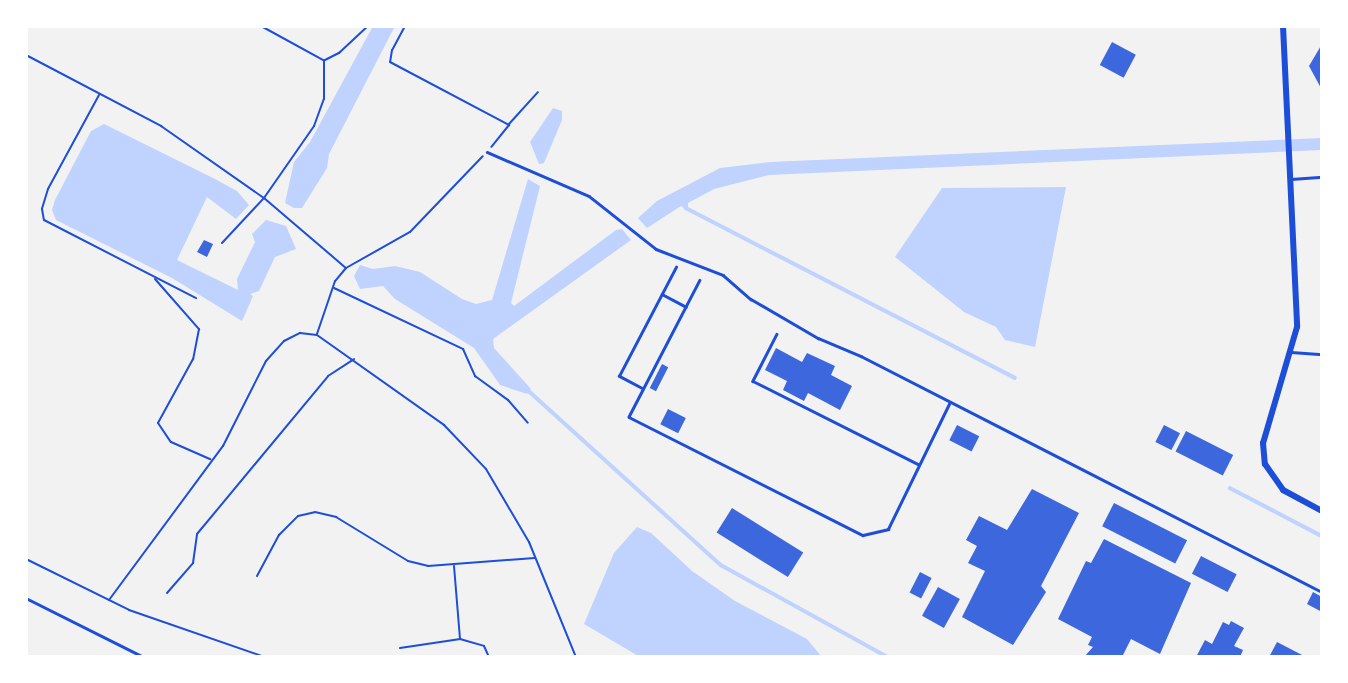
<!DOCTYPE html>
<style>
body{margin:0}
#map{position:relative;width:1348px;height:683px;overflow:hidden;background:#f2f2f2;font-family:"PT Sans Narrow",sans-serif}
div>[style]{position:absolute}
.water>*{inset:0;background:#bfd3fe}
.stream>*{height:3.5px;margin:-1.75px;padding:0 1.75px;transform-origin:1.75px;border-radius:1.75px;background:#bfd3fe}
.building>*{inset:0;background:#3d67dc;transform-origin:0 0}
.path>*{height:2px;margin:-1px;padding:0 1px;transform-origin:1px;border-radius:1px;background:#1d4ed8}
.service>*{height:2.5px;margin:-1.25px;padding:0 1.25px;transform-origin:1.25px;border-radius:1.25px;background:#1d4ed8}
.minor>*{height:6px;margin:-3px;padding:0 3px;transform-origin:3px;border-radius:3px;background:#1d4ed8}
span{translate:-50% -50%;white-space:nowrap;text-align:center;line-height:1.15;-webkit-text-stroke:5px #fff;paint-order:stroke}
.frame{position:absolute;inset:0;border:28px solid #fff;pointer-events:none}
</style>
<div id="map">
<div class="water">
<i style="clip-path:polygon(373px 26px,395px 26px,329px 154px,327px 168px,302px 208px,294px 208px,285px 203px,294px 162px,310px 142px)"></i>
<i style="clip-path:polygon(553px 108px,562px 111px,562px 120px,544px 163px,539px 164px,530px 142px)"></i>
<i style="clip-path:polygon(104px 124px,215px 179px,237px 191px,249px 205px,236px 219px,207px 197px,177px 260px,238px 290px,237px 279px,255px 242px,252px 234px,266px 220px,286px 226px,296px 249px,275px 257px,259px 291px,250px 294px,253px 296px,242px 321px,172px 278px,56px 220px,52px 210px,55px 200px,91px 131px)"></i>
<i style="clip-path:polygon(1322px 138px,1322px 150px,769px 175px,714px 189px,688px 203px,688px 211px,681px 206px,647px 228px,638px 218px,657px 201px,720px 168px,770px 162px)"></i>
<i style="clip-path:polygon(528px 179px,540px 186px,511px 303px,514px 306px,616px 230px,622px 229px,631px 240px,493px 339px,494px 348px,531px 389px,527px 394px,500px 385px,474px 348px,395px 299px,383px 286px,360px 289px,354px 276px,360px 265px,373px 269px,395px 266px,420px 272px,462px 299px,476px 304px,492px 300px)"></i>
<i style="clip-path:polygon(1066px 187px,1035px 347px,1005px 340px,996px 327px,964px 312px,895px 257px,942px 188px)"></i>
<i style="clip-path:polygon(637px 527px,651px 533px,692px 571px,735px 601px,807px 639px,822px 657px,640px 657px,584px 624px,614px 553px)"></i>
</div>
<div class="stream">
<i style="left:686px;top:208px;width:370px;rotate:27.3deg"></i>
<i style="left:529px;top:391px;width:259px;rotate:42.2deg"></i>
<i style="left:721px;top:565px;width:191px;rotate:28.9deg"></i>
<i style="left:1230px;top:488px;width:104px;rotate:27.6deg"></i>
</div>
<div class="building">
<i style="left:1112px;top:42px;width:27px;height:26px;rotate:28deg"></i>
<i style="clip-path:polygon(1322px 44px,1322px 90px,1309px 66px)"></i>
<i style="clip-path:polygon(204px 240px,213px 244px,207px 257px,197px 252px)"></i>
<i style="clip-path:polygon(776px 348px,802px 362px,807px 353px,835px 366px,831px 375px,852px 386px,840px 410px,808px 393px,804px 401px,783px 390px,787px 381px,765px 370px)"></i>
<i style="left:662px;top:364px;width:7px;height:27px;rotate:27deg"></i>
<i style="left:668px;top:409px;width:20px;height:17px;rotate:27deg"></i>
<i style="left:957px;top:425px;width:25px;height:17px;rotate:27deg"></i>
<i style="left:1164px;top:425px;width:18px;height:19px;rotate:27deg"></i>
<i style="left:1186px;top:431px;width:53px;height:23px;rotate:27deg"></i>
<i style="clip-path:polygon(1032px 489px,1079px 513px,1041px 586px,1046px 592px,1013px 645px,962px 617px,985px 571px,968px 563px,977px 546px,966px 540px,979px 516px,1007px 530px)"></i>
<i style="left:1114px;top:503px;width:82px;height:26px;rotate:27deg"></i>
<i style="left:732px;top:508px;width:84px;height:29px;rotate:32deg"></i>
<i style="clip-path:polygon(1104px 539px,1191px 583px,1160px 654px,1131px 639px,1122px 657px,1084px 657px,1093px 647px,1088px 645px,1092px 637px,1058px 619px,1086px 561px,1091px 563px)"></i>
<i style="left:1201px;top:556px;width:40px;height:20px;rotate:27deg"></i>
<i style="left:920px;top:572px;width:13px;height:23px;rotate:27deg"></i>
<i style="left:938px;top:587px;width:25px;height:33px;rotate:29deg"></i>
<i style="clip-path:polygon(1313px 592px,1322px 597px,1322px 612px,1307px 604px)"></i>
<i style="clip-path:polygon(1231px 621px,1244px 628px,1234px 646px,1243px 650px,1240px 657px,1196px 657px,1205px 640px,1212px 644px,1223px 622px,1229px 625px)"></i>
<i style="clip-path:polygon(1277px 642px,1306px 657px,1269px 657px)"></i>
</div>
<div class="path">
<i style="left:261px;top:26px;width:71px;rotate:28.7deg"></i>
<i style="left:405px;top:26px;width:27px;rotate:118deg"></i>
<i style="left:392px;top:50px;width:12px;rotate:99deg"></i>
<i style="left:390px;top:62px;width:135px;rotate:27.9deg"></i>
<i style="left:509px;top:125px;width:28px;rotate:129deg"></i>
<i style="left:26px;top:55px;width:153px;rotate:27.7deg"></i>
<i style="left:161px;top:126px;width:126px;rotate:35deg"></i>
<i style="left:264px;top:198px;width:108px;rotate:40.5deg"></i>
<i style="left:346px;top:268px;width:17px;rotate:130deg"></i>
<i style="left:335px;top:281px;width:56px;rotate:108.8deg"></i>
<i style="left:325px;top:60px;width:16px;rotate:-27deg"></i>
<i style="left:339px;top:53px;width:38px;rotate:-43deg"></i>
<i style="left:99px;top:95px;width:107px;rotate:118.5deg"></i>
<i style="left:48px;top:189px;width:21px;rotate:107deg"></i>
<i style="left:42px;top:209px;width:11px;rotate:80deg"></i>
<i style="left:44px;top:220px;width:171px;rotate:27.2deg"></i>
<i style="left:509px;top:124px;width:43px;rotate:-47.8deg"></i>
<i style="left:222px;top:243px;width:62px;rotate:-47deg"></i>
<i style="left:264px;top:198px;width:88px;rotate:-55.2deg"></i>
<i style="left:314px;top:126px;width:29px;rotate:-70deg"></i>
<i style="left:324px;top:99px;width:39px;rotate:-90deg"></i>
<i style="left:346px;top:268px;width:73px;rotate:-29.4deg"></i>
<i style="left:410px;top:232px;width:105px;rotate:-46.2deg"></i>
<i style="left:155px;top:279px;width:67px;rotate:48.7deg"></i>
<i style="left:199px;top:329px;width:31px;rotate:101deg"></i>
<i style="left:193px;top:359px;width:73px;rotate:118.7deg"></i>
<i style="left:158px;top:423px;width:23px;rotate:56deg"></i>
<i style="left:171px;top:442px;width:43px;rotate:23.6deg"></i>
<i style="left:334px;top:288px;width:143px;rotate:25.3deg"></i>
<i style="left:463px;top:349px;width:30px;rotate:66deg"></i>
<i style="left:475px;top:376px;width:41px;rotate:36deg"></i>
<i style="left:508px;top:400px;width:30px;rotate:49deg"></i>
<i style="left:26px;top:559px;width:115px;rotate:26.3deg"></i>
<i style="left:129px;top:610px;width:144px;rotate:19.1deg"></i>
<i style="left:454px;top:566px;width:73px;rotate:85.3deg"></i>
<i style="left:257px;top:576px;width:47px;rotate:-61.8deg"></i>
<i style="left:279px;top:535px;width:27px;rotate:-45deg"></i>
<i style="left:298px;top:516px;width:17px;rotate:-13deg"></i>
<i style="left:315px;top:512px;width:22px;rotate:13deg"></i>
<i style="left:336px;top:517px;width:84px;rotate:31.4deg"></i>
<i style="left:408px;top:561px;width:21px;rotate:14deg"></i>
<i style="left:428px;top:566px;width:107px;rotate:-4.3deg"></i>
<i style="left:167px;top:593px;width:40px;rotate:-49deg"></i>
<i style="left:193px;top:563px;width:29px;rotate:-82deg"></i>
<i style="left:197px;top:534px;width:205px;rotate:-50.3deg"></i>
<i style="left:328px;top:376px;width:31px;rotate:-33deg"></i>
<i style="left:109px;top:600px;width:192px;rotate:-53.5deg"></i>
<i style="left:223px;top:446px;width:95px;rotate:-63.2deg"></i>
<i style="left:266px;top:361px;width:27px;rotate:-48deg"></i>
<i style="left:284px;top:341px;width:18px;rotate:-27deg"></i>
<i style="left:300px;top:333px;width:17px;rotate:7deg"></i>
<i style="left:317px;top:335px;width:156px;rotate:35.3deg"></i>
<i style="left:444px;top:425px;width:61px;rotate:46.3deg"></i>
<i style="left:486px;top:469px;width:85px;rotate:59.5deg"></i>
<i style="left:529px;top:542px;width:124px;rotate:67.8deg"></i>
<i style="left:400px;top:648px;width:61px;rotate:-8.5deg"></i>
<i style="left:460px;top:639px;width:25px;rotate:16deg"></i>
<i style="left:484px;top:646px;width:12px;rotate:66deg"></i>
</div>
<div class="service">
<i style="left:487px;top:152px;width:111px;rotate:23.3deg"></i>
<i style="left:589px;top:196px;width:85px;rotate:38.3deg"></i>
<i style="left:656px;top:249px;width:72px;rotate:21.2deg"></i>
<i style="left:723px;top:275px;width:37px;rotate:41deg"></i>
<i style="left:751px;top:299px;width:78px;rotate:30.2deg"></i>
<i style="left:818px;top:338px;width:47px;rotate:22.7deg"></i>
<i style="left:861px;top:356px;width:518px;rotate:27.11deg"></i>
<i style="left:1291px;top:179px;width:31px;rotate:-4deg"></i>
<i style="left:1322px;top:218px;width:7px;rotate:90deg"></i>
<i style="left:700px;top:280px;width:154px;rotate:117.4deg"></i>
<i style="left:629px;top:417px;width:262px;rotate:26.8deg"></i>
<i style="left:863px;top:535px;width:26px;rotate:-13deg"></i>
<i style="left:888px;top:529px;width:139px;rotate:-64deg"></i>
<i style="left:662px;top:294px;width:27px;rotate:28deg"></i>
<i style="left:777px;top:334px;width:53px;rotate:117.1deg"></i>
<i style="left:753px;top:381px;width:185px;rotate:26.7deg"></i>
<i style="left:1291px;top:352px;width:31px;rotate:4deg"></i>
<i style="left:643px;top:389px;width:27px;rotate:-152deg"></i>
<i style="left:619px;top:376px;width:123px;rotate:-62.4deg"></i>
<i style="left:26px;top:598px;width:132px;rotate:26.6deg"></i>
</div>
<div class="minor">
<i style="left:1283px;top:26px;width:301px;rotate:87.3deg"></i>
<i style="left:1297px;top:327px;width:121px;rotate:106.3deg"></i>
<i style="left:1263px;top:443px;width:21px;rotate:85deg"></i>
<i style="left:1265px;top:464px;width:32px;rotate:55deg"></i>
<i style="left:1283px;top:490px;width:44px;rotate:28.3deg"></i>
</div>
<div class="frame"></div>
</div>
